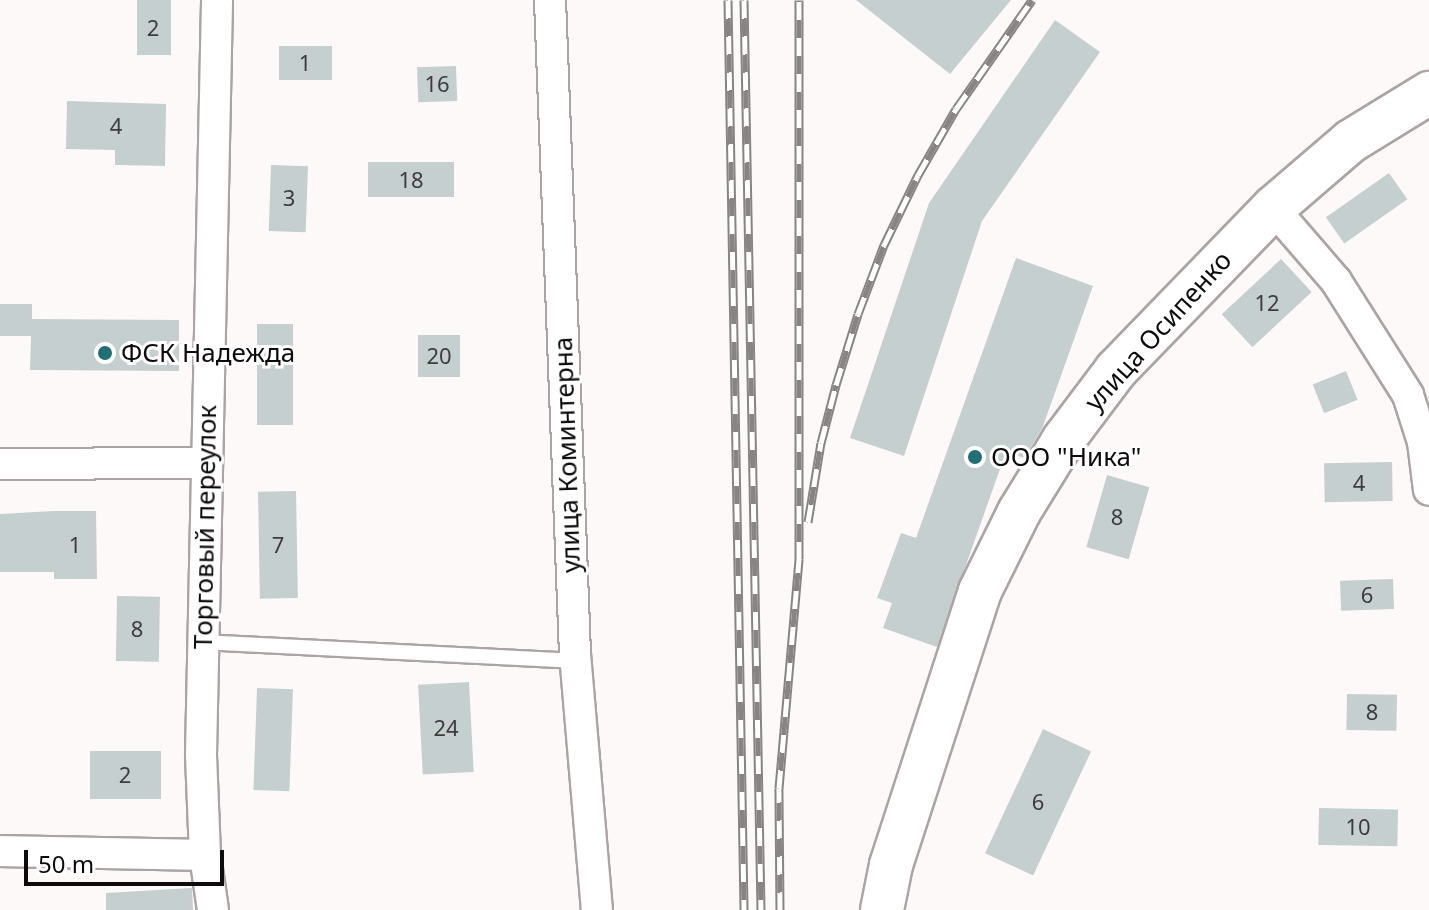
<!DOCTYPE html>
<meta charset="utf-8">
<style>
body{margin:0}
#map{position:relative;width:1429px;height:910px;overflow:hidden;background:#fef9f9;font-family:"Noto Sans",sans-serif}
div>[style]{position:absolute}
.building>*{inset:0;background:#c6cfd0;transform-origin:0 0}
.roads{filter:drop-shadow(2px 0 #aca4a4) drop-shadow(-2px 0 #aca4a4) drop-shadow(0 2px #aca4a4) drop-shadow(0 -2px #aca4a4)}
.lane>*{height:14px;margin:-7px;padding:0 7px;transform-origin:7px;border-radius:7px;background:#fff}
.street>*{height:30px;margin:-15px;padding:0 15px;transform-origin:15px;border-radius:15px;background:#fff}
.secondary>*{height:42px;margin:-21px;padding:0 21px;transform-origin:21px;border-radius:21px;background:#fff}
.rail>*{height:9px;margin-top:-4.5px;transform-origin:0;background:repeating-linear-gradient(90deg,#fff 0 18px,#888484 0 36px);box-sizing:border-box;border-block:2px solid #888484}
.dots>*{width:22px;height:22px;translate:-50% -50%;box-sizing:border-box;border:4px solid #fff;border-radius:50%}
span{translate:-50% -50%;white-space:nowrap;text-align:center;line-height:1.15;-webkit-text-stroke:6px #fff;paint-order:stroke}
.number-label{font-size:22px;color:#3c3c3d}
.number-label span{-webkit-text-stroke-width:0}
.street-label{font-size:26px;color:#0e0b0c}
.poi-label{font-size:26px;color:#0e0b0c}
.left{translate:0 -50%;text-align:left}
.scale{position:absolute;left:24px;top:850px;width:200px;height:36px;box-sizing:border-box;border:4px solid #0e0b0c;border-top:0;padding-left:10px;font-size:24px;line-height:28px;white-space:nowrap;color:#0e0b0c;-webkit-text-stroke:6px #fff;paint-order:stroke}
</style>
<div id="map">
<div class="building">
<i style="left:137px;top:0;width:34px;height:55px"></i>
<i style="clip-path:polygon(856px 0,1011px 0,950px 74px)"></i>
<i style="clip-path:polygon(1055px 20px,1100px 52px,982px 221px,904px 456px,850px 438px,929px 203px)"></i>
<i style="left:332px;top:46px;width:34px;height:53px;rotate:90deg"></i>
<i style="left:456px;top:66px;width:35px;height:39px;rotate:88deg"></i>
<i style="clip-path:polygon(67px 101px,166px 104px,165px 166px,115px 165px,115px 150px,66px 149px)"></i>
<i style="left:454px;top:162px;width:35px;height:86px;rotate:90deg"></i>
<i style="left:271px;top:165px;width:37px;height:66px;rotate:2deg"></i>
<i style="left:1389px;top:173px;width:32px;height:77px;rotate:55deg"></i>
<i style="clip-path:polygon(1016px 258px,1093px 286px,1042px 429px,1024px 458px,1006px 452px,937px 647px,883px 628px,892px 603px,877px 598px,901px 533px,916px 538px)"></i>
<i style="left:1281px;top:259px;width:45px;height:81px;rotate:47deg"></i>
<i style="clip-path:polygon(0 304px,32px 304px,32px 319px,179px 320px,179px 371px,30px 370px,31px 336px,0 336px)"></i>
<i style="left:257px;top:324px;width:36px;height:101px"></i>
<i style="left:418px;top:335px;width:42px;height:42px"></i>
<i style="left:1346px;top:371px;width:31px;height:36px;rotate:68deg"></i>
<i style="left:1392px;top:462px;width:39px;height:68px;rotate:89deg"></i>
<i style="left:1107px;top:475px;width:44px;height:75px;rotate:16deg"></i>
<i style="left:296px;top:491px;width:107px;height:38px;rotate:89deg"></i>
<i style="clip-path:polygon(53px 511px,96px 511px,97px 579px,54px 579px,54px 572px,0 572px,0 514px)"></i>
<i style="left:1393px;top:579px;width:30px;height:53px;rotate:88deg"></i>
<i style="left:117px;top:596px;width:43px;height:65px;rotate:1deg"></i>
<i style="left:469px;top:682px;width:90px;height:51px;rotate:87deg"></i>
<i style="left:257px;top:688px;width:36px;height:102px;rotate:2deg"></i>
<i style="left:1347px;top:694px;width:50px;height:36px;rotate:1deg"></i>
<i style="left:1043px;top:729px;width:53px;height:137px;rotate:25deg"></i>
<i style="left:90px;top:751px;width:71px;height:48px"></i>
<i style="left:1319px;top:808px;width:79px;height:37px;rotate:1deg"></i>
<i style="clip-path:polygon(192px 888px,193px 910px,106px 910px,106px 893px)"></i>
</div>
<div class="roads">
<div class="lane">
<i style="left:203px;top:642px;width:373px;rotate:2.9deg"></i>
</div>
<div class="street">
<i style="left:550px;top:0;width:654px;rotate:87.81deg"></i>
<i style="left:575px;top:654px;width:257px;rotate:85.1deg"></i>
<i style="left:1273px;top:208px;width:96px;rotate:49.2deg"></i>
<i style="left:1336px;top:281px;width:135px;rotate:57.7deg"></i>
<i style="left:1408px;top:395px;width:49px;rotate:72.3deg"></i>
<i style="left:1423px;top:442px;width:48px;rotate:82.9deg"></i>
<i style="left:0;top:464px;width:207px;rotate:-0.3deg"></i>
<i style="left:0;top:851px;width:205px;rotate:1.1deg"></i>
<i style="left:213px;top:910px;width:56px;rotate:-98.3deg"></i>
<i style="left:205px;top:855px;width:101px;rotate:-92.3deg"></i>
<i style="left:201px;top:754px;width:754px;rotate:-88.78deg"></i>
</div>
<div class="secondary">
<i style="left:882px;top:910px;width:46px;rotate:-78.7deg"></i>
<i style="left:891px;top:865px;width:288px;rotate:-72deg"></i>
<i style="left:980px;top:591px;width:88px;rotate:-63.7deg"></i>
<i style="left:1019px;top:512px;width:86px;rotate:-58.3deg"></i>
<i style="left:1064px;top:439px;width:86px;rotate:-53deg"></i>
<i style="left:1116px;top:370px;width:226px;rotate:-45.9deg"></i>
<i style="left:1273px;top:208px;width:103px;rotate:-40.7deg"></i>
<i style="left:1351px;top:141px;width:92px;rotate:-31.6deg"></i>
</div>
</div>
<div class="rail">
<i style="left:728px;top:0;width:910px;rotate:88.99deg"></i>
<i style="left:744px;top:0;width:910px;rotate:88.93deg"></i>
<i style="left:808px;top:522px;width:80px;rotate:-80.7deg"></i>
<i style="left:821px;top:443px;width:60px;rotate:-75.5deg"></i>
<i style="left:836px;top:385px;width:74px;rotate:-72.8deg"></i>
<i style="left:858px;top:314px;width:74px;rotate:-69.4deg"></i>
<i style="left:884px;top:245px;width:78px;rotate:-64.1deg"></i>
<i style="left:918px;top:175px;width:76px;rotate:-60.1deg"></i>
<i style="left:956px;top:109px;width:133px;rotate:-55.1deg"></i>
<i style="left:780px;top:910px;width:122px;rotate:-90.5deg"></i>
<i style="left:779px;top:788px;width:230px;rotate:-85deg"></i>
<i style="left:799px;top:559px;width:559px;rotate:-90deg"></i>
</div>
<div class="dots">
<i style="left:105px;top:353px;background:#236e74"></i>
<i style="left:975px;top:457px;background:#236e74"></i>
</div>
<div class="number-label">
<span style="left:153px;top:28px">2</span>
<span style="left:305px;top:63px">1</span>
<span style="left:437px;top:84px">16</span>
<span style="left:116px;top:126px">4</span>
<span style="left:411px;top:180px">18</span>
<span style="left:289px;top:198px">3</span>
<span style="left:1267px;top:303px">12</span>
<span style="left:439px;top:356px">20</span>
<span style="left:1359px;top:483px">4</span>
<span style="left:1117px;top:517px">8</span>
<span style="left:75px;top:545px">1</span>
<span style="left:278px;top:545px">7</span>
<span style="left:1367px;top:595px">6</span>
<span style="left:137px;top:629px">8</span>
<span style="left:1372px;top:712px">8</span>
<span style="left:446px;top:728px">24</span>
<span style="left:125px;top:775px">2</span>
<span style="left:1038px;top:802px">6</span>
<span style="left:1358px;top:827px">10</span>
</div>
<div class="street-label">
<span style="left:1158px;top:331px;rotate:-48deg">улица Осипенко</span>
<span style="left:567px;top:455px;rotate:-92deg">улица Коминтерна</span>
<span style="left:205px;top:527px;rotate:-89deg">Торговый переулок</span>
</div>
<div class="poi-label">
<span class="left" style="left:121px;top:353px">ФСК Надежда</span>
<span class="left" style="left:991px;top:457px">ООО "Ника"</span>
</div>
<div class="scale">50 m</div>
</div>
